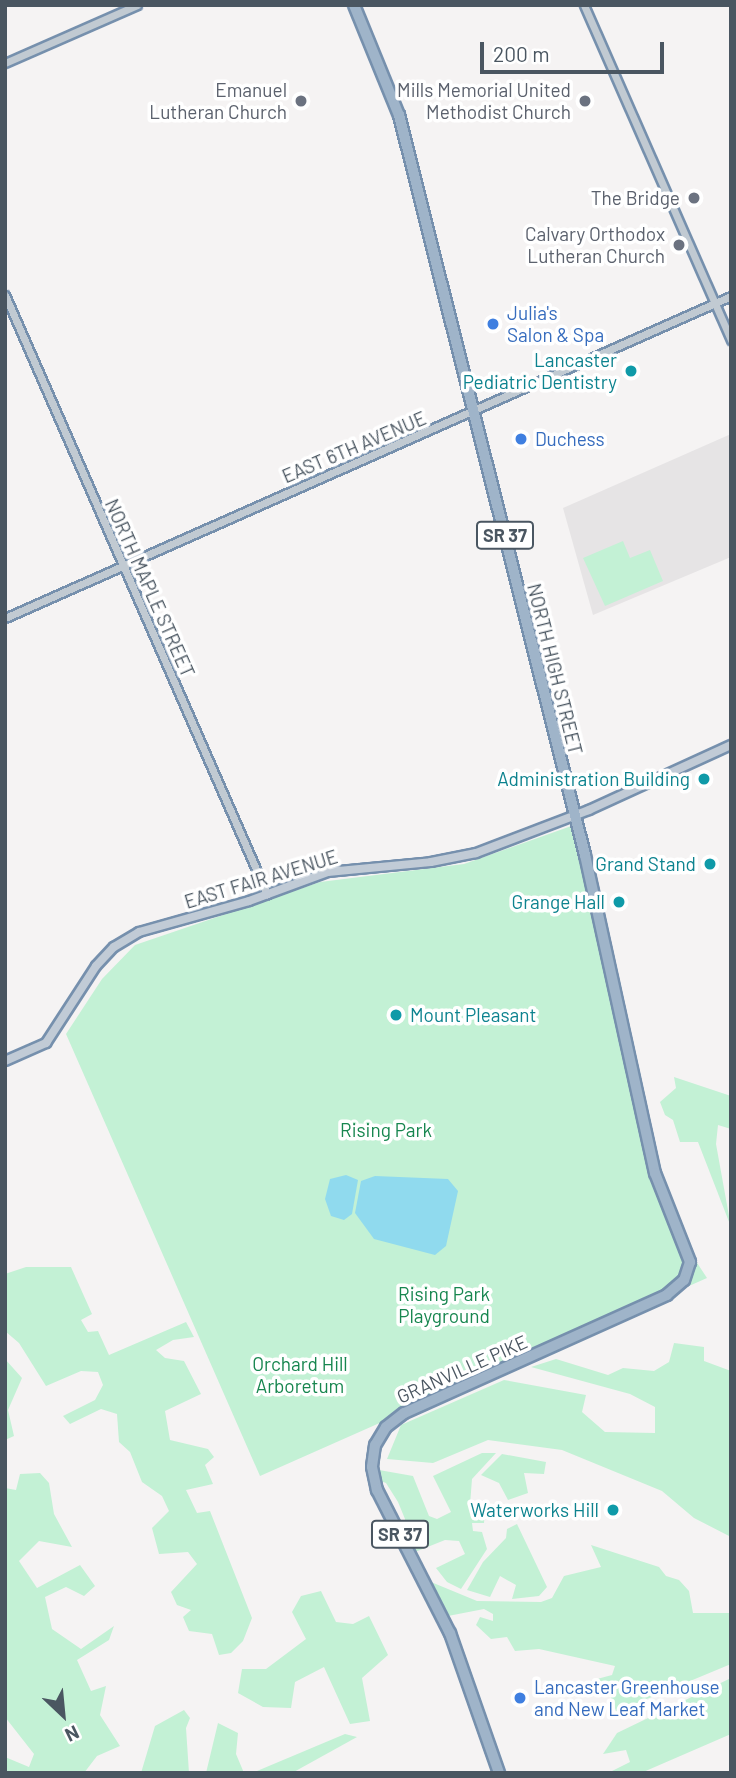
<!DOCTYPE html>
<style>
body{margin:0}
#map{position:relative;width:736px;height:1778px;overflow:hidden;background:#f5f3f3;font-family:Barlow,sans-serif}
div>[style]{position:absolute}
.education>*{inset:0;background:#e6e4e5}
.green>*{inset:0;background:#c3f1d5}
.water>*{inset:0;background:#90daee}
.roads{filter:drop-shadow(2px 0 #7690ad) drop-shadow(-2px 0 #7690ad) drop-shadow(0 2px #7690ad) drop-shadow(0 -2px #7690ad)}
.tertiary>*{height:7px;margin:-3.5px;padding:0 3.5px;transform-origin:3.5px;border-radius:3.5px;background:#c1cad2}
.secondary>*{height:8px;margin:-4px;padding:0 4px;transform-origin:4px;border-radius:4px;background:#c1cbd6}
.trunk>*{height:10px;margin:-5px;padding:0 5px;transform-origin:5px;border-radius:5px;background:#9fb4c9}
.dots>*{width:19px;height:19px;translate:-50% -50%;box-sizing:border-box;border:4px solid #fff;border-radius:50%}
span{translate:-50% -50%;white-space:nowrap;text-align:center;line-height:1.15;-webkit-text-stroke:7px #fff;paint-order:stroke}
.shield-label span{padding:2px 5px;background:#fff;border:2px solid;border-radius:5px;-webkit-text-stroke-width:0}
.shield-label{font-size:18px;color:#4a5661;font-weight:700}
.worship-label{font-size:19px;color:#5b616d}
.right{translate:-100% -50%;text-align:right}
.shop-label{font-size:19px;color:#366cbe}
.left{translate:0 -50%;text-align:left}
.culture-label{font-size:19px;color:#0d838f}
.street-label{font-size:19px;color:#4a5661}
.park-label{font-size:19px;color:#17864f}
.frame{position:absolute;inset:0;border:7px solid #4a5661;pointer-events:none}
.north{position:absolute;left:28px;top:1680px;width:70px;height:70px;-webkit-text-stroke:5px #fff;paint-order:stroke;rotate:154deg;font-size:19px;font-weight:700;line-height:28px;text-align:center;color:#4a5661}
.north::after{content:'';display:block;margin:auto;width:24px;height:32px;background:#4a5661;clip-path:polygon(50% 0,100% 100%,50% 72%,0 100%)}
.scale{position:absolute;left:480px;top:42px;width:184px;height:32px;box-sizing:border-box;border:4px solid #4a5661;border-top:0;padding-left:9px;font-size:21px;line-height:24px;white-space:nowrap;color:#4a5661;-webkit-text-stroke:5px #fff;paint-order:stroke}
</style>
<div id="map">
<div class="education">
<i style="clip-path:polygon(731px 434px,731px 557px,593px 615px,563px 508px)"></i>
</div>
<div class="green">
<i style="clip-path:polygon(623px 541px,630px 558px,650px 550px,663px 581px,605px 606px,583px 558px)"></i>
<i style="clip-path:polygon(577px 824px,655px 1173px,684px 1243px,707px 1278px,260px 1476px,66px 1034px,102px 979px,135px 945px,320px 882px,464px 864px)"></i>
<i style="clip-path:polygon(674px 1077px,731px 1096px,731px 1129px,718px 1125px,716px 1144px,731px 1227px,698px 1142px,680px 1142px,673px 1120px,665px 1115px,660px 1102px,676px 1088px)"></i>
<i style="clip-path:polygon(26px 1267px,71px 1267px,92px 1314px,81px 1320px,88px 1332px,98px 1331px,109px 1355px,186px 1322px,194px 1337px,173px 1340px,156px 1350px,165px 1358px,184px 1361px,201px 1394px,165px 1411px,170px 1440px,208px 1449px,214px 1457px,205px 1465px,213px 1484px,186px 1490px,197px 1513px,210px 1511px,252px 1618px,243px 1641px,231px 1653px,219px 1655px,212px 1634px,189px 1631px,183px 1617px,191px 1610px,177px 1605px,171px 1592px,197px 1564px,188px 1552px,159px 1554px,152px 1528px,169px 1511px,162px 1496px,142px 1482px,130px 1452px,119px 1442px,117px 1414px,101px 1409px,70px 1424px,63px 1416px,95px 1400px,103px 1385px,98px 1372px,81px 1371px,46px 1386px,19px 1343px,5px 1331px,5px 1274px)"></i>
<i style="clip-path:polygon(674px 1343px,704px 1347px,704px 1361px,731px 1371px,731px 1537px,694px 1518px,662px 1491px,562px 1450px,488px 1440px,433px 1463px,387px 1459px,401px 1425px,504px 1380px,586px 1395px,582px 1412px,605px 1432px,655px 1433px,655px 1407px,630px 1394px,531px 1367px,556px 1359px,608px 1375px,623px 1368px,654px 1371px,669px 1362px)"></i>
<i style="clip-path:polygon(5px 1359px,22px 1378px,8px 1410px,14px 1436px,5px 1440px)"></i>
<i style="clip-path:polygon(482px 1453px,496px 1453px,472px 1479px,470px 1505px,485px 1510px,484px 1523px,472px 1523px,473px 1531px,482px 1532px,487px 1549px,461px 1589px,447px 1582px,436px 1568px,465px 1554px,459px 1541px,445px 1540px,415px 1552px,404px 1531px,405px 1519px,398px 1502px,386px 1483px,378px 1480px,379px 1470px,413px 1476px,429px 1516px,437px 1519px,451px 1512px,433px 1476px)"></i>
<i style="clip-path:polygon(502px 1454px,546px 1462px,544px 1474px,524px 1473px,528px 1493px,508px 1500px,499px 1483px,481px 1475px)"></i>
<i style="clip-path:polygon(40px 1473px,49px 1483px,54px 1514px,72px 1547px,39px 1541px,19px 1561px,37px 1588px,80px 1565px,95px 1586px,84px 1596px,66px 1587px,45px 1597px,52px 1629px,81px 1649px,114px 1626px,109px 1640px,77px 1660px,91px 1691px,106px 1686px,100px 1715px,120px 1746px,97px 1756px,84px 1773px,5px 1773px,5px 1757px,29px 1767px,34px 1754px,5px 1717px,5px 1488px,16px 1490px,20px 1474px)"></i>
<i style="clip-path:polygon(517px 1524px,547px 1587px,539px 1596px,512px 1599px,516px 1585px,500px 1576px,490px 1597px,467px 1590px,483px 1562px,506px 1538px,507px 1529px)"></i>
<i style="clip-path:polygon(591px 1545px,659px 1567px,666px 1576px,679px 1580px,689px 1591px,693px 1613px,731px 1613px,731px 1664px,642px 1701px,618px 1716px,610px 1695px,602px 1695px,597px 1679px,612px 1675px,615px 1666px,539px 1649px,515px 1651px,507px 1637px,491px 1639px,476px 1625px,480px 1617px,493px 1621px,493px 1614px,484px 1609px,448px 1616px,431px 1582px,477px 1601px,541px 1602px,552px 1598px,564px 1576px,601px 1567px)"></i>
<i style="clip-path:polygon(321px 1591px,336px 1622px,353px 1624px,369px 1616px,388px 1655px,362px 1678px,370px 1721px,350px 1724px,324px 1667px,295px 1682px,291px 1708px,263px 1707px,238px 1693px,242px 1669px,266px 1669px,306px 1639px,292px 1612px,301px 1596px)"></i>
<i style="clip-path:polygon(731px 1678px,731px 1734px,641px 1773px,608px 1773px,630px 1762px,626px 1750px,603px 1754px,617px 1733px)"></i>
<i style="clip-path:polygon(184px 1710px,190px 1718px,186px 1728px,189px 1773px,141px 1773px,155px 1726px)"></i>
<i style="clip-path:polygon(218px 1723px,238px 1733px,236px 1754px,244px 1773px,206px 1773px)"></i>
<i style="clip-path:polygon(345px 1734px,357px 1737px,292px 1773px,252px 1773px)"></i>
</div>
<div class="water">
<i style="clip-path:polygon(346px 1175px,358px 1180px,352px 1214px,344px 1220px,331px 1216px,325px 1199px,330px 1179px)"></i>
<i style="clip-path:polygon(375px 1176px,448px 1179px,458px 1191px,446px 1246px,435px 1255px,374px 1239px,355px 1213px,361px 1181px)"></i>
</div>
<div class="roads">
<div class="tertiary">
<i style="left:584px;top:5px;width:366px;rotate:66.3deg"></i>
<i style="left:5px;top:63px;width:144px;rotate:-23.7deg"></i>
<i style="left:5px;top:295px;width:654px;rotate:66.38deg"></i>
<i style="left:5px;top:618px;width:794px;rotate:-23.92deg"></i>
</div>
<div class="secondary">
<i style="left:5px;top:1061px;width:45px;rotate:-23.7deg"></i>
<i style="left:46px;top:1043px;width:92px;rotate:-57deg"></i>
<i style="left:96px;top:966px;width:26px;rotate:-47deg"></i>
<i style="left:114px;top:947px;width:29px;rotate:-31deg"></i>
<i style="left:139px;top:932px;width:114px;rotate:-15.7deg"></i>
<i style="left:249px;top:901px;width:84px;rotate:-20.2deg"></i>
<i style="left:328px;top:872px;width:103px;rotate:-5.5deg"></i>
<i style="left:431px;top:862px;width:46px;rotate:-11.3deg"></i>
<i style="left:476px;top:853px;width:121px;rotate:-20.8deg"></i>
<i style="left:589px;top:810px;width:156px;rotate:-24.6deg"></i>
</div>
<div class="trunk">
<i style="left:354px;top:5px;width:119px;rotate:67.8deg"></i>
<i style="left:399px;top:115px;width:763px;rotate:75.89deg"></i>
<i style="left:585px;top:855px;width:326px;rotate:77.6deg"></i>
<i style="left:655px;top:1173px;width:96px;rotate:68.5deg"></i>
<i style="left:690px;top:1262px;width:19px;rotate:108deg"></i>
<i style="left:684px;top:1280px;width:23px;rotate:139deg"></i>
<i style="left:667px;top:1295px;width:288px;rotate:155.8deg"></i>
<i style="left:404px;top:1413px;width:23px;rotate:142deg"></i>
<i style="left:386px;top:1427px;width:21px;rotate:121deg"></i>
<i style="left:375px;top:1445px;width:22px;rotate:98deg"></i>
<i style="left:372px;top:1467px;width:24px;rotate:78deg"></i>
<i style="left:377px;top:1490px;width:161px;rotate:63deg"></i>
<i style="left:450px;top:1633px;width:148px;rotate:70.7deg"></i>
</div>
</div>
<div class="dots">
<i style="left:301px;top:101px;background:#6b7280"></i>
<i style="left:585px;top:101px;background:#6b7280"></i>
<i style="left:694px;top:198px;background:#6b7280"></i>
<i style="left:679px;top:245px;background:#6b7280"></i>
<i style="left:493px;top:324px;background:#3f7fe0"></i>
<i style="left:631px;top:371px;background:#0f9aa8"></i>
<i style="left:521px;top:439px;background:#3f7fe0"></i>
<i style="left:704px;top:779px;background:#0f9aa8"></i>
<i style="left:710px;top:864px;background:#0f9aa8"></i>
<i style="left:619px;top:902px;background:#0f9aa8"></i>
<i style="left:396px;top:1015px;background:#0f9aa8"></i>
<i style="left:613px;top:1510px;background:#0f9aa8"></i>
<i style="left:520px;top:1698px;background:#3f7fe0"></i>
</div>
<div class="shield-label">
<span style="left:505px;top:535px">SR 37</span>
<span style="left:400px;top:1534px">SR 37</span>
</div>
<div class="worship-label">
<span class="right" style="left:287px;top:101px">Emanuel<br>Lutheran Church</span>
<span class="right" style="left:571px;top:101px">Mills Memorial United<br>Methodist Church</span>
<span class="right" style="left:680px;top:198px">The Bridge</span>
<span class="right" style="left:665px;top:245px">Calvary Orthodox<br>Lutheran Church</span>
</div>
<div class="shop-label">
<span class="left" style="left:507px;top:324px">Julia's<br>Salon &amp; Spa</span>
<span class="left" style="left:535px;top:439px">Duchess</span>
<span class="left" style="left:534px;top:1698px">Lancaster Greenhouse<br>and New Leaf Market</span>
</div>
<div class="culture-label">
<span class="right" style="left:617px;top:371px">Lancaster<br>Pediatric Dentistry</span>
<span class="right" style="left:690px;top:779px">Administration Building</span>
<span class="right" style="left:696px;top:864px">Grand Stand</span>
<span class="right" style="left:605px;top:902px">Grange Hall</span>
<span class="left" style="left:410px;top:1015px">Mount Pleasant</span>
<span class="right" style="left:599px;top:1510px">Waterworks Hill</span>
</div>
<div class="street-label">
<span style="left:354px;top:447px;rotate:-23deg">EAST 6TH AVENUE</span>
<span style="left:150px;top:588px;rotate:66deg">NORTH MAPLE STREET</span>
<span style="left:555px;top:669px;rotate:76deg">NORTH HIGH STREET</span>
<span style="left:261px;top:879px;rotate:-17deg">EAST FAIR AVENUE</span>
<span style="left:462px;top:1369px;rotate:-24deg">GRANVILLE PIKE</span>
</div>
<div class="park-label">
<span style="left:386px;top:1130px">Rising Park</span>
<span style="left:444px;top:1305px">Rising Park<br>Playground</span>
<span style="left:300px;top:1375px">Orchard Hill<br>Arboretum</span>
</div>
<div class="frame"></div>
<div class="north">N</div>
<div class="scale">200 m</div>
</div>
